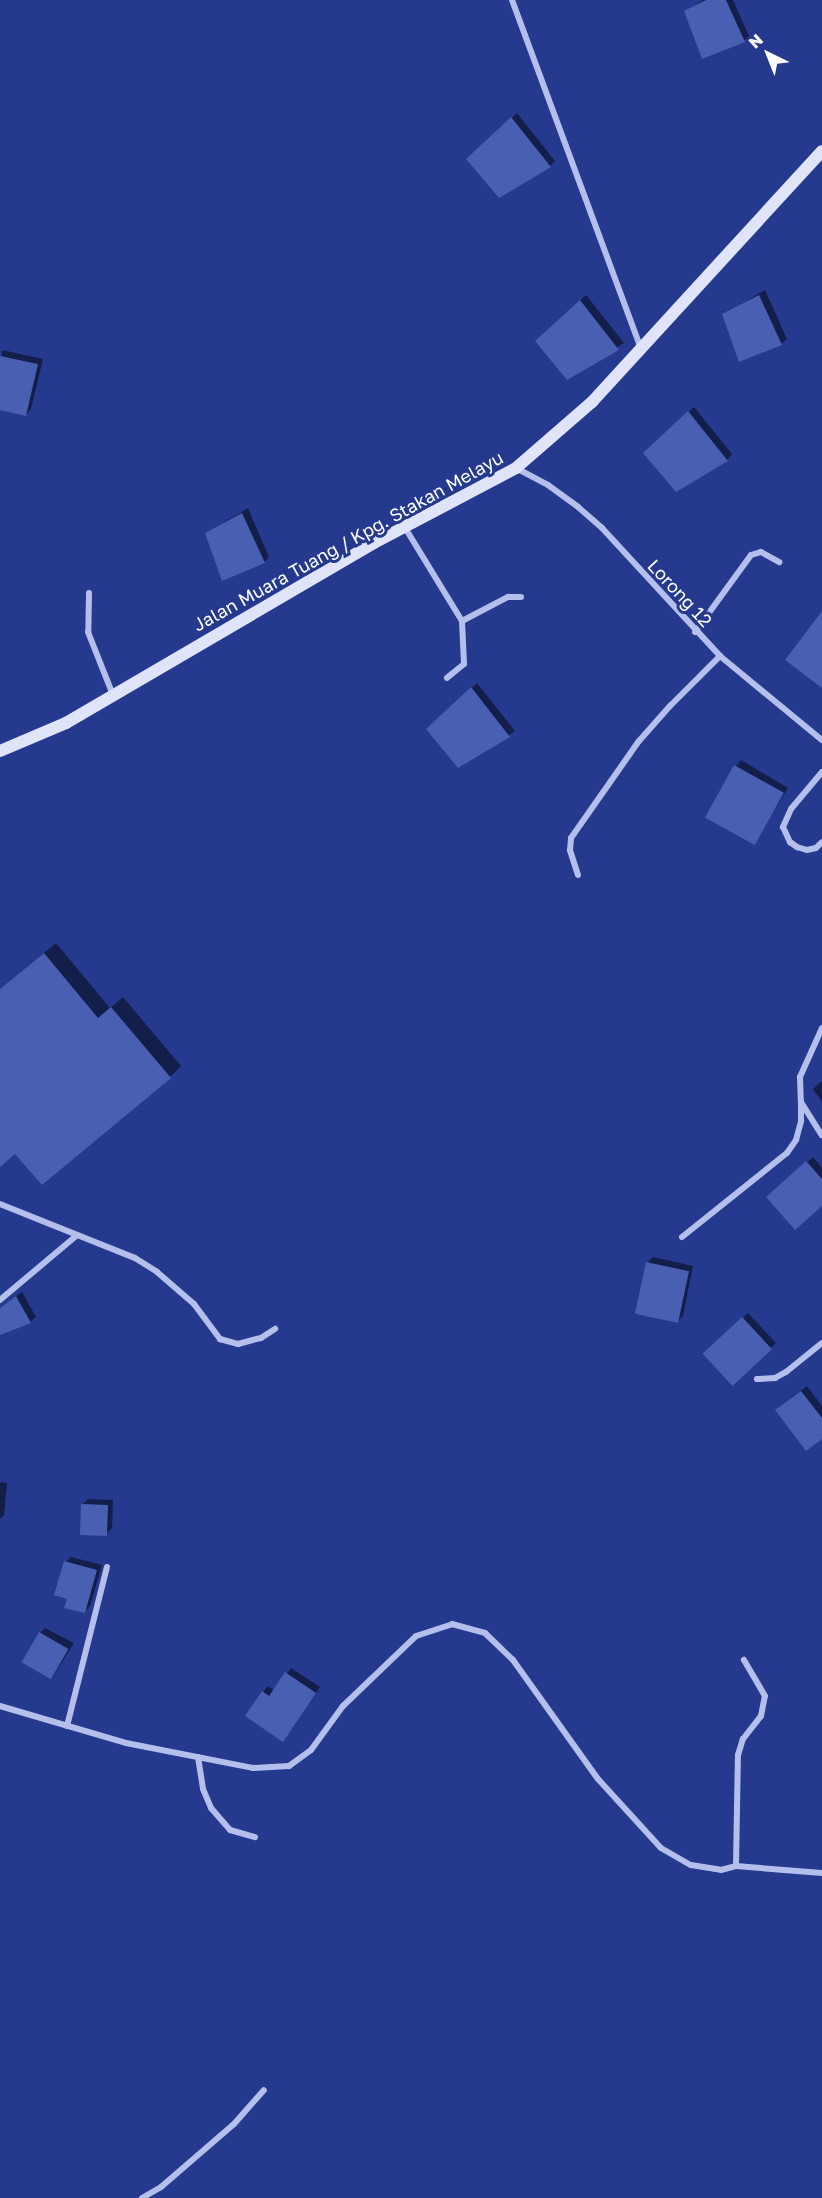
<!DOCTYPE html>
<style>
body{margin:0}
#map{position:relative;width:822px;height:2198px;overflow:hidden;background:#25398e;font-family:"Golos Text",sans-serif}
div>[style]{position:absolute}
.shadow>*{inset:0;background:#0007;transform-origin:0 0}
.building>*{inset:0;background:#495fb2;transform-origin:0 0}
.street>*{height:6px;margin:-3px;padding:0 3px;transform-origin:3px;border-radius:3px;background:#b4c0eb}
.secondary>*{height:12px;margin:-6px;padding:0 6px;transform-origin:6px;border-radius:6px;background:#dfe4f9}
span{translate:-50% -50%;white-space:nowrap;text-align:center;line-height:1.15;-webkit-text-stroke:6px #25398e;paint-order:stroke}
.street-label{font-size:18px;color:#fff}
.north{position:absolute;left:738px;top:24px;width:60px;height:60px;-webkit-text-stroke:4px #25398e;paint-order:stroke;rotate:317deg;font-size:16px;font-weight:700;line-height:24px;text-align:center;color:#fff}
.north::after{content:'';display:block;margin:auto;width:21px;height:27px;background:#fff;clip-path:polygon(50% 0,100% 100%,50% 72%,0 100%)}
</style>
<div id="map">
<div class="shadow">
<i style="clip-path:polygon(703px 0,733px 0,749px 36px,744px 41px,686px 12px)"></i>
<i style="clip-path:polygon(517px 113px,555px 161px,550px 166px,469px 159px)"></i>
<i style="clip-path:polygon(765px 290px,787px 339px,781px 344px,723px 315px)"></i>
<i style="clip-path:polygon(586px 295px,624px 343px,568px 378px,537px 341px)"></i>
<i style="clip-path:polygon(2px 350px,43px 359px,31px 409px,26px 415px,0 409px)"></i>
<i style="clip-path:polygon(694px 407px,732px 454px,727px 460px,645px 453px)"></i>
<i style="clip-path:polygon(248px 508px,269px 557px,264px 562px,206px 533px)"></i>
<i style="clip-path:polygon(477px 683px,515px 731px,459px 766px,428px 729px)"></i>
<i style="clip-path:polygon(741px 760px,788px 788px,753px 844px,736px 766px)"></i>
<i style="clip-path:polygon(56px 943px,110px 1008px,123px 997px,181px 1066px,170px 1077px,16px 1152px,0 1154px,0 989px)"></i>
<i style="clip-path:polygon(822px 1081px,822px 1102px,813px 1089px)"></i>
<i style="clip-path:polygon(813px 1157px,822px 1168px,822px 1204px,774px 1192px)"></i>
<i style="clip-path:polygon(653px 1257px,693px 1266px,683px 1316px,677px 1322px,647px 1263px)"></i>
<i style="clip-path:polygon(22px 1292px,36px 1317px,30px 1322px,0 1333px,0 1308px)"></i>
<i style="left:748px;top:1313px;width:41px;height:60px;rotate:47deg"></i>
<i style="clip-path:polygon(807px 1386px,822px 1406px,822px 1437px,782px 1405px)"></i>
<i style="clip-path:polygon(0 1482px,7px 1483px,4px 1515px,0 1519px)"></i>
<i style="clip-path:polygon(88px 1499px,113px 1500px,112px 1528px,106px 1534px,83px 1504px)"></i>
<i style="clip-path:polygon(71px 1557px,102px 1565px,90px 1606px,85px 1612px,69px 1598px,66px 1562px)"></i>
<i style="clip-path:polygon(45px 1628px,74px 1643px,52px 1678px,40px 1633px)"></i>
<i style="clip-path:polygon(291px 1668px,320px 1687px,283px 1740px,263px 1692px,268px 1686px,274px 1690px)"></i>
</div>
<div class="building">
<i style="clip-path:polygon(706px 0,726px 0,745px 42px,702px 59px,684px 11px)"></i>
<i style="clip-path:polygon(511px 117px,551px 167px,499px 198px,466px 159px)"></i>
<i style="clip-path:polygon(759px 295px,782px 345px,739px 362px,722px 314px)"></i>
<i style="clip-path:polygon(580px 300px,619px 350px,567px 380px,535px 341px)"></i>
<i style="clip-path:polygon(0 356px,38px 364px,26px 416px,0 410px)"></i>
<i style="clip-path:polygon(688px 411px,728px 461px,676px 492px,643px 453px)"></i>
<i style="clip-path:polygon(242px 513px,265px 563px,222px 581px,205px 533px)"></i>
<i style="clip-path:polygon(822px 611px,822px 688px,785px 660px)"></i>
<i style="clip-path:polygon(471px 687px,510px 737px,458px 768px,426px 729px)"></i>
<i style="left:734px;top:765px;width:57px;height:60px;rotate:29deg"></i>
<i style="clip-path:polygon(44px 953px,98px 1018px,111px 1007px,171px 1078px,42px 1185px,15px 1154px,0 1167px,0 989px)"></i>
<i style="clip-path:polygon(806px 1161px,822px 1179px,822px 1206px,795px 1230px,766px 1197px)"></i>
<i style="left:646px;top:1262px;width:44px;height:53px;rotate:12deg"></i>
<i style="clip-path:polygon(16px 1296px,31px 1323px,0 1335px,0 1308px)"></i>
<i style="left:742px;top:1317px;width:44px;height:54px;rotate:47deg"></i>
<i style="clip-path:polygon(801px 1391px,822px 1418px,822px 1439px,806px 1451px,775px 1410px)"></i>
<i style="left:81px;top:1504px;width:27px;height:31px;rotate:2deg"></i>
<i style="clip-path:polygon(64px 1561px,97px 1570px,85px 1613px,64px 1608px,67px 1599px,54px 1595px)"></i>
<i style="left:39px;top:1632px;width:34px;height:35px;rotate:30deg"></i>
<i style="clip-path:polygon(285px 1672px,316px 1693px,283px 1742px,245px 1716px,262px 1691px,269px 1696px)"></i>
</div>
<div class="street">
<i style="left:512px;top:0;width:371px;rotate:69.7deg"></i>
<i style="left:516px;top:468px;width:36px;rotate:28deg"></i>
<i style="left:548px;top:485px;width:37px;rotate:36deg"></i>
<i style="left:578px;top:507px;width:32px;rotate:41deg"></i>
<i style="left:602px;top:528px;width:174px;rotate:47.3deg"></i>
<i style="left:720px;top:656px;width:132px;rotate:39.5deg"></i>
<i style="left:404px;top:526px;width:111px;rotate:58.6deg"></i>
<i style="left:462px;top:621px;width:43px;rotate:87.3deg"></i>
<i style="left:464px;top:664px;width:22px;rotate:141deg"></i>
<i style="left:89px;top:593px;width:39px;rotate:91deg"></i>
<i style="left:88px;top:632px;width:68px;rotate:68.4deg"></i>
<i style="left:462px;top:621px;width:52px;rotate:-27.6deg"></i>
<i style="left:508px;top:597px;width:13px"></i>
<i style="left:695px;top:632px;width:95px;rotate:-54deg"></i>
<i style="left:751px;top:555px;width:10px;rotate:-17deg"></i>
<i style="left:761px;top:552px;width:21px;rotate:29deg"></i>
<i style="left:822px;top:772px;width:48px;rotate:130deg"></i>
<i style="left:791px;top:809px;width:20px;rotate:114deg"></i>
<i style="left:783px;top:827px;width:17px;rotate:65deg"></i>
<i style="left:790px;top:842px;width:9px;rotate:36deg"></i>
<i style="left:797px;top:847px;width:10px;rotate:17deg"></i>
<i style="left:807px;top:850px;width:9px;rotate:-13deg"></i>
<i style="left:816px;top:848px;width:8px;rotate:-45deg"></i>
<i style="left:578px;top:875px;width:26px;rotate:-108deg"></i>
<i style="left:570px;top:850px;width:12px;rotate:-85deg"></i>
<i style="left:571px;top:838px;width:118px;rotate:-55deg"></i>
<i style="left:639px;top:741px;width:47px;rotate:-48.5deg"></i>
<i style="left:670px;top:706px;width:71px;rotate:-45deg"></i>
<i style="left:822px;top:1028px;width:54px;rotate:114.2deg"></i>
<i style="left:800px;top:1077px;width:25px;rotate:88deg"></i>
<i style="left:801px;top:1102px;width:39px;rotate:58deg"></i>
<i style="left:0;top:1204px;width:145px;rotate:21.8deg"></i>
<i style="left:135px;top:1258px;width:26px;rotate:32deg"></i>
<i style="left:157px;top:1272px;width:49px;rotate:40.9deg"></i>
<i style="left:194px;top:1304px;width:44px;rotate:53.4deg"></i>
<i style="left:220px;top:1339px;width:19px;rotate:16deg"></i>
<i style="left:238px;top:1344px;width:24px;rotate:-15deg"></i>
<i style="left:261px;top:1338px;width:17px;rotate:-33deg"></i>
<i style="left:682px;top:1237px;width:134px;rotate:-38.7deg"></i>
<i style="left:787px;top:1153px;width:16px;rotate:-55deg"></i>
<i style="left:796px;top:1140px;width:20px;rotate:-75deg"></i>
<i style="left:801px;top:1121px;width:19px;rotate:-90deg"></i>
<i style="left:0;top:1300px;width:99px;rotate:-40.1deg"></i>
<i style="left:757px;top:1379px;width:18px;rotate:-3deg"></i>
<i style="left:775px;top:1378px;width:13px;rotate:-29deg"></i>
<i style="left:786px;top:1372px;width:46px;rotate:-38.9deg"></i>
<i style="left:0;top:1706px;width:131px;rotate:16.4deg"></i>
<i style="left:126px;top:1743px;width:129px;rotate:11.1deg"></i>
<i style="left:253px;top:1768px;width:36px;rotate:-3deg"></i>
<i style="left:289px;top:1766px;width:27px;rotate:-36deg"></i>
<i style="left:311px;top:1750px;width:54px;rotate:-54deg"></i>
<i style="left:343px;top:1706px;width:101px;rotate:-43.8deg"></i>
<i style="left:416px;top:1636px;width:38px;rotate:-18deg"></i>
<i style="left:452px;top:1624px;width:34px;rotate:15deg"></i>
<i style="left:485px;top:1633px;width:39px;rotate:44deg"></i>
<i style="left:513px;top:1660px;width:146px;rotate:54.5deg"></i>
<i style="left:598px;top:1779px;width:93px;rotate:47.6deg"></i>
<i style="left:661px;top:1848px;width:34px;rotate:30deg"></i>
<i style="left:691px;top:1865px;width:30px;rotate:9deg"></i>
<i style="left:721px;top:1870px;width:16px;rotate:-15deg"></i>
<i style="left:736px;top:1866px;width:86px;rotate:4.7deg"></i>
<i style="left:67px;top:1726px;width:164px;rotate:-75.9deg"></i>
<i style="left:198px;top:1757px;width:32px;rotate:81deg"></i>
<i style="left:203px;top:1789px;width:21px;rotate:67deg"></i>
<i style="left:211px;top:1808px;width:29px;rotate:49deg"></i>
<i style="left:230px;top:1830px;width:26px;rotate:16deg"></i>
<i style="left:736px;top:1866px;width:111px;rotate:-89deg"></i>
<i style="left:738px;top:1755px;width:17px;rotate:-73deg"></i>
<i style="left:743px;top:1739px;width:29px;rotate:-52deg"></i>
<i style="left:761px;top:1716px;width:20px;rotate:-79deg"></i>
<i style="left:765px;top:1696px;width:42px;rotate:-120.3deg"></i>
<i style="left:142px;top:2198px;width:22px;rotate:-30deg"></i>
<i style="left:161px;top:2187px;width:96px;rotate:-40.8deg"></i>
<i style="left:234px;top:2124px;width:45px;rotate:-48.6deg"></i>
</div>
<div class="secondary">
<i style="left:0;top:751px;width:72px;rotate:-23deg"></i>
<i style="left:66px;top:723px;width:355px;rotate:-30.3deg"></i>
<i style="left:372px;top:544px;width:163px;rotate:-27.8deg"></i>
<i style="left:516px;top:468px;width:101px;rotate:-41deg"></i>
<i style="left:592px;top:402px;width:340px;rotate:-47.5deg"></i>
</div>
<div class="street-label">
<span style="left:348px;top:541px;rotate:-29deg">Jalan Muara Tuang / Kpg. Stakan Melayu</span>
<span style="left:680px;top:593px;rotate:47deg">Lorong 12</span>
</div>
<div class="north">N</div>
</div>
